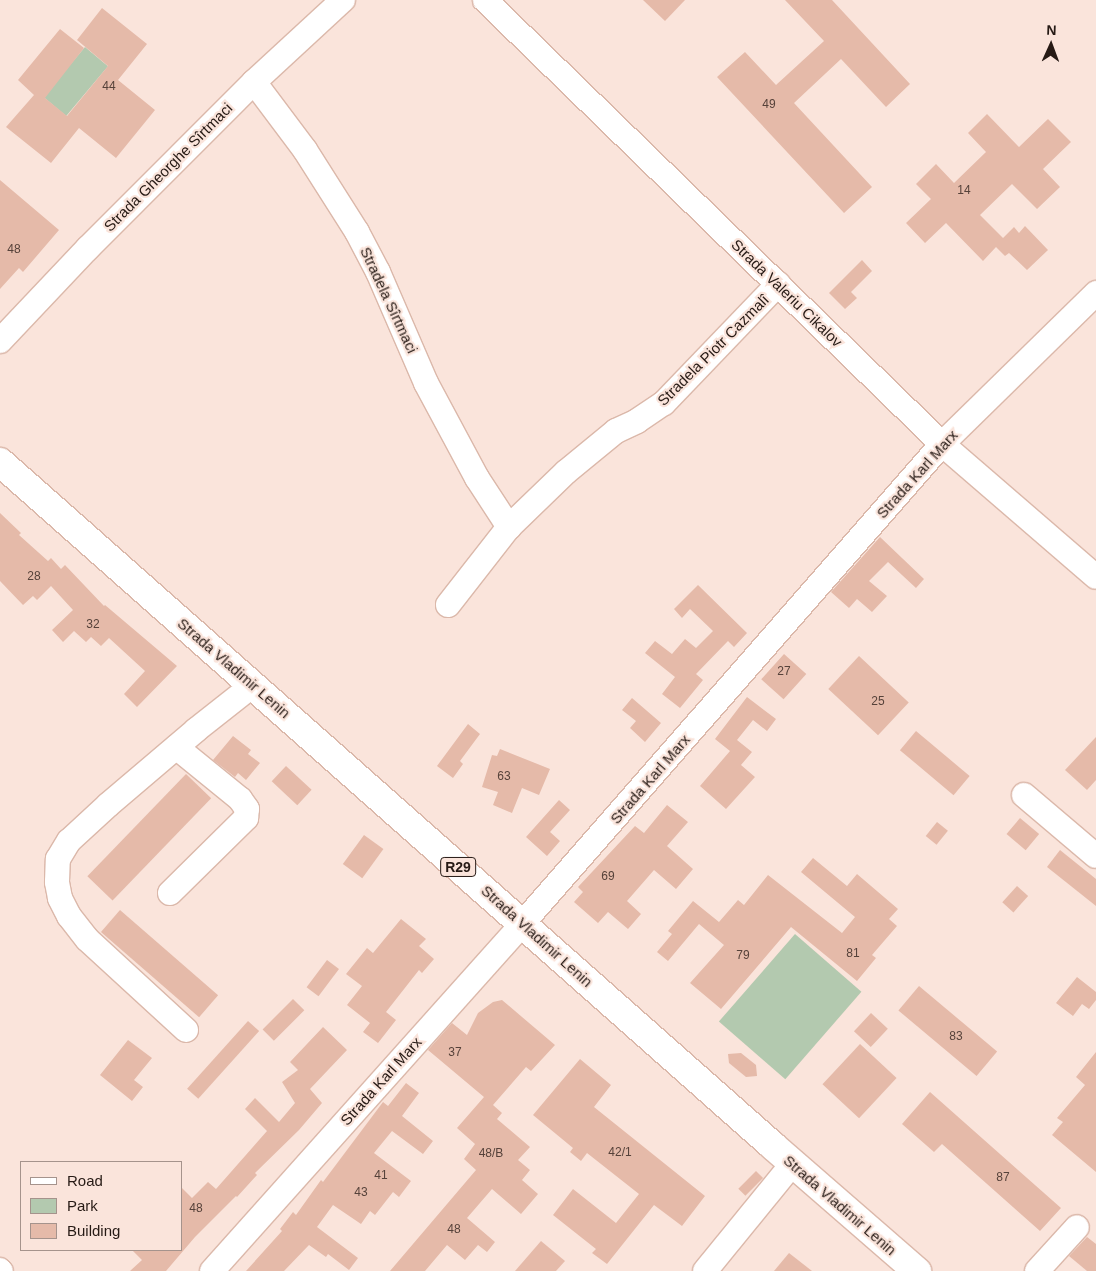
<!DOCTYPE html>
<meta charset="utf-8">
<style>
body{margin:0}
#map{position:relative;width:1096px;height:1271px;overflow:hidden;background:#fae4db;font-family:Arial,sans-serif}
div>[style]{position:absolute}
.green>*{inset:0;background:#b3c9af;transform-origin:0 0}
.building>*{inset:0;background:#e5baa9;transform-origin:0 0}
.roads{filter:drop-shadow(1px 0 #dbb8aa) drop-shadow(-1px 0 #dbb8aa) drop-shadow(0 1px #dbb8aa) drop-shadow(0 -1px #dbb8aa)}
.minor>*{height:24px;margin:-12px;padding:0 12px;transform-origin:12px;border-radius:12px;background:#fff}
.major>*{height:28px;margin:-14px;padding:0 14px;transform-origin:14px;border-radius:14px;background:#fff}
span{translate:-50% -50%;white-space:nowrap;text-align:center;line-height:1.15;-webkit-text-stroke:4.5px #fae4db;paint-order:stroke}
.number-label{font-size:12px;color:#56423a}
.number-label span{-webkit-text-stroke-width:0}
.shield-label span{padding:1px 4px;background:#fae4db;border:1px solid;border-radius:4px;-webkit-text-stroke-width:0}
.shield-label{font-size:14px;color:#261a15;font-weight:700}
.street-label{font-size:15px;color:#261a15}
.legend{position:absolute;left:20px;top:1161px;width:162px;height:90px;box-sizing:border-box;background:#fae4db;border:1px solid #a5938c;margin:0;padding:6px 9px;list-style:none;font-size:15px;color:#261a15}
.legend li{display:flex;align-items:center;gap:10px;height:25px}
.legend b{width:25px;border:1px solid #a5938c}
.north{position:absolute;left:1026px;top:20px;width:50px;height:50px;-webkit-text-stroke:4px #fae4db;paint-order:stroke;rotate:2deg;font-size:14px;font-weight:700;line-height:20px;text-align:center;color:#261a15}
.north::after{content:'';display:block;margin:auto;width:18px;height:22px;background:#261a15;clip-path:polygon(50% 0,100% 100%,50% 72%,0 100%)}
</style>
<div id="map">
<div class="green">
<i style="left:85px;top:47px;width:30px;height:65px;rotate:40deg"></i>
<i style="left:795px;top:934px;width:88px;height:116px;rotate:41deg"></i>
</div>
<div class="building">
<i style="clip-path:polygon(643px 0,685px 0,665px 21px)"></i>
<i style="clip-path:polygon(785px 0,832px 0,910px 84px,886px 107px,841px 59px,794px 103px,872px 187px,844px 213px,717px 77px,745px 52px,776px 85px,824px 41px)"></i>
<i style="clip-path:polygon(102px 8px,147px 44px,118px 80px,155px 110px,116px 158px,79px 128px,51px 163px,6px 127px,34px 95px,18px 80px,60px 29px,84px 48px,45px 98px,67px 116px,108px 66px,77px 40px)"></i>
<i style="clip-path:polygon(987px 114px,1019px 147px,1048px 119px,1071px 142px,1043px 169px,1060px 187px,1037px 209px,1012px 184px,980px 215px,1003px 238px,1014px 227px,1019px 233px,1025px 226px,1048px 250px,1027px 270px,1009px 253px,1005px 256px,996px 247px,983px 261px,946px 223px,925px 243px,906px 223px,931px 199px,916px 184px,936px 164px,954px 183px,986px 152px,968px 133px)"></i>
<i style="clip-path:polygon(0 180px,59px 230px,23px 272px,19px 268px,0 289px)"></i>
<i style="clip-path:polygon(862px 260px,872px 271px,851px 292px,857px 298px,845px 309px,829px 293px)"></i>
<i style="clip-path:polygon(0 513px,21px 533px,19px 535px,48px 561px,51px 558px,61px 569px,65px 565px,104px 606px,105px 605px,177px 666px,137px 707px,124px 694px,145px 671px,109px 638px,101px 646px,91px 637px,86px 642px,74px 631px,63px 642px,52px 630px,73px 610px,51px 586px,37px 600px,33px 596px,23px 605px,0 581px)"></i>
<i style="clip-path:polygon(880px 537px,924px 579px,916px 588px,888px 562px,869px 581px,887px 596px,872px 612px,857px 599px,849px 608px,831px 592px)"></i>
<i style="clip-path:polygon(698px 585px,747px 633px,734px 647px,728px 641px,696px 674px,703px 680px,680px 708px,662px 694px,675px 677px,645px 653px,655px 641px,672px 654px,685px 639px,696px 648px,713px 631px,690px 609px,682px 618px,674px 609px)"></i>
<i style="left:784px;top:654px;width:30px;height:34px;rotate:42deg"></i>
<i style="left:859px;top:656px;width:68px;height:45px;rotate:43deg"></i>
<i style="clip-path:polygon(747px 697px,776px 719px,767px 731px,753px 720px,737px 740px,752px 752px,741px 765px,755px 777px,726px 809px,700px 786px,730px 751px,715px 739px)"></i>
<i style="clip-path:polygon(632px 698px,661px 723px,645px 742px,630px 728px,636px 721px,622px 710px)"></i>
<i style="clip-path:polygon(468px 724px,480px 734px,460px 761px,463px 764px,453px 778px,437px 766px)"></i>
<i style="left:916px;top:731px;width:70px;height:25px;rotate:40deg"></i>
<i style="clip-path:polygon(233px 736px,251px 750px,248px 754px,260px 763px,246px 780px,238px 773px,235px 777px,213px 760px)"></i>
<i style="clip-path:polygon(1096px 737px,1096px 780px,1087px 790px,1065px 770px)"></i>
<i style="clip-path:polygon(500px 749px,550px 769px,539px 795px,522px 788px,512px 813px,493px 805px,498px 792px,482px 787px,492px 755px,497px 756px)"></i>
<i style="left:286px;top:766px;width:35px;height:21px;rotate:43deg"></i>
<i style="left:186px;top:774px;width:35px;height:142px;rotate:44deg"></i>
<i style="clip-path:polygon(559px 800px,570px 810px,550px 832px,560px 841px,547px 856px,526px 837px)"></i>
<i style="clip-path:polygon(667px 805px,688px 822px,667px 846px,693px 869px,676px 889px,654px 870px,627px 901px,641px 914px,628px 929px,608px 912px,598px 923px,574px 902px,583px 892px,578px 887px,635px 826px,644px 833px)"></i>
<i style="left:1020px;top:818px;width:25px;height:21px;rotate:40deg"></i>
<i style="left:937px;top:822px;width:14px;height:18px;rotate:39deg"></i>
<i style="left:364px;top:835px;width:24px;height:36px;rotate:36deg"></i>
<i style="clip-path:polygon(1060px 850px,1096px 879px,1096px 906px,1047px 867px)"></i>
<i style="clip-path:polygon(813px 858px,847px 886px,857px 874px,898px 909px,889px 919px,897px 926px,872px 955px,876px 958px,857px 981px,791px 927px,721px 1009px,690px 983px,724px 945px,699px 924px,668px 961px,657px 952px,672px 934px,668px 931px,693px 901px,719px 922px,738px 900px,744px 905px,768px 875px,842px 933px,855px 917px,801px 872px)"></i>
<i style="left:1017px;top:886px;width:15px;height:22px;rotate:42deg"></i>
<i style="left:120px;top:910px;width:130px;height:29px;rotate:41deg"></i>
<i style="clip-path:polygon(401px 919px,426px 939px,419px 946px,434px 959px,422px 973px,419px 970px,386px 1012px,396px 1020px,378px 1043px,363px 1032px,370px 1023px,347px 1005px,362px 986px,346px 974px,367px 948px,373px 953px)"></i>
<i style="left:327px;top:960px;width:15px;height:34px;rotate:37deg"></i>
<i style="clip-path:polygon(1077px 977px,1096px 992px,1096px 1000px,1089px 1009px,1082px 1004px,1073px 1016px,1056px 1003px)"></i>
<i style="left:919px;top:986px;width:102px;height:32px;rotate:40deg"></i>
<i style="left:293px;top:999px;width:16px;height:43px;rotate:45deg"></i>
<i style="clip-path:polygon(502px 1000px,555px 1045px,531px 1071px,526px 1067px,493px 1105px,502px 1113px,497px 1119px,530px 1147px,518px 1160px,530px 1170px,522px 1180px,538px 1194px,521px 1214px,492px 1189px,467px 1218px,495px 1242px,487px 1252px,478px 1245px,465px 1260px,447px 1245px,425px 1271px,390px 1271px,476px 1170px,464px 1159px,475px 1144px,457px 1128px,484px 1097px,428px 1050px,452px 1023px,467px 1035px,478px 1013px,493px 1002px)"></i>
<i style="left:871px;top:1013px;width:23px;height:25px;rotate:43deg"></i>
<i style="left:248px;top:1021px;width:15px;height:91px;rotate:42deg"></i>
<i style="clip-path:polygon(323px 1027px,347px 1050px,310px 1089px,322px 1103px,299px 1130px,255px 1173px,257px 1175px,237px 1197px,236px 1196px,195px 1237px,166px 1271px,130px 1271px,142px 1260px,132px 1250px,181px 1250px,181px 1187px,192px 1198px,208px 1182px,216px 1189px,267px 1131px,245px 1109px,255px 1098px,279px 1122px,295px 1103px,282px 1082px,298px 1070px,290px 1062px)"></i>
<i style="clip-path:polygon(128px 1040px,152px 1058px,134px 1080px,143px 1087px,132px 1101px,100px 1075px)"></i>
<i style="left:860px;top:1044px;width:50px;height:55px;rotate:43deg"></i>
<i style="clip-path:polygon(1096px 1052px,1096px 1172px,1052px 1135px,1063px 1122px,1057px 1118px,1085px 1085px,1076px 1077px)"></i>
<i style="clip-path:polygon(741px 1053px,756px 1065px,757px 1076px,746px 1077px,729px 1063px,728px 1054px)"></i>
<i style="clip-path:polygon(580px 1059px,611px 1085px,594px 1107px,705px 1196px,682px 1226px,654px 1205px,607px 1264px,592px 1253px,596px 1249px,553px 1215px,573px 1189px,616px 1223px,639px 1194px,587px 1153px,581px 1161px,570px 1152px,573px 1148px,533px 1115px)"></i>
<i style="clip-path:polygon(406px 1083px,419px 1093px,402px 1116px,433px 1141px,423px 1154px,392px 1131px,374px 1153px,411px 1181px,399px 1197px,393px 1192px,375px 1215px,370px 1211px,361px 1224px,333px 1205px,317px 1227px,358px 1258px,349px 1270px,328px 1254px,326px 1257px,309px 1245px,284px 1271px,246px 1271px,282px 1231px,280px 1229px,293px 1212px,296px 1215px,321px 1180px,323px 1182px,383px 1102px,388px 1106px)"></i>
<i style="clip-path:polygon(930px 1092px,1061px 1208px,1040px 1231px,942px 1144px,934px 1152px,902px 1124px)"></i>
<i style="left:756px;top:1171px;width:10px;height:25px;rotate:45deg"></i>
<i style="clip-path:polygon(1087px 1237px,1096px 1244px,1096px 1271px,1087px 1271px,1069px 1256px)"></i>
<i style="clip-path:polygon(541px 1241px,565px 1261px,556px 1271px,515px 1271px)"></i>
<i style="clip-path:polygon(789px 1253px,812px 1271px,774px 1271px)"></i>
</div>
<div class="roads">
<div class="minor">
<i style="left:485px;top:0;width:637px;rotate:44.17deg"></i>
<i style="left:942px;top:444px;width:203px;rotate:40.8deg"></i>
<i style="left:254px;top:82px;width:85px;rotate:53.1deg"></i>
<i style="left:305px;top:150px;width:97px;rotate:57.6deg"></i>
<i style="left:357px;top:232px;width:45px;rotate:62.3deg"></i>
<i style="left:378px;top:272px;width:121px;rotate:66.6deg"></i>
<i style="left:426px;top:383px;width:108px;rotate:61.8deg"></i>
<i style="left:477px;top:478px;width:59px;rotate:56.9deg"></i>
<i style="left:0;top:341px;width:128px;rotate:-46.6deg"></i>
<i style="left:88px;top:248px;width:235px;rotate:-45deg"></i>
<i style="left:254px;top:82px;width:121px;rotate:-42.7deg"></i>
<i style="left:448px;top:605px;width:99px;rotate:-52deg"></i>
<i style="left:509px;top:527px;width:79px;rotate:-44deg"></i>
<i style="left:566px;top:472px;width:65px;rotate:-39.4deg"></i>
<i style="left:616px;top:431px;width:23px;rotate:-25deg"></i>
<i style="left:637px;top:421px;width:32px;rotate:-34deg"></i>
<i style="left:664px;top:403px;width:165px;rotate:-46.2deg"></i>
<i style="left:1024px;top:795px;width:94px;rotate:40.3deg"></i>
<i style="left:170px;top:893px;width:107px;rotate:-44.6deg"></i>
<i style="left:246px;top:818px;width:9px;rotate:-84deg"></i>
<i style="left:247px;top:809px;width:12px;rotate:-125deg"></i>
<i style="left:240px;top:799px;width:82px;rotate:-140.9deg"></i>
<i style="left:186px;top:1030px;width:134px;rotate:-137.4deg"></i>
<i style="left:87px;top:939px;width:29px;rotate:-128deg"></i>
<i style="left:69px;top:916px;width:20px;rotate:-117deg"></i>
<i style="left:60px;top:898px;width:16px;rotate:-101deg"></i>
<i style="left:57px;top:882px;width:23px;rotate:-88deg"></i>
<i style="left:58px;top:859px;width:21px;rotate:-59deg"></i>
<i style="left:69px;top:841px;width:53px;rotate:-42.7deg"></i>
<i style="left:108px;top:805px;width:116px;rotate:-40.4deg"></i>
<i style="left:196px;top:730px;width:73px;rotate:-38.3deg"></i>
<i style="left:0;top:1270px;width:1px;rotate:45deg"></i>
<i style="left:212px;top:1271px;width:465px;rotate:-48.2deg"></i>
<i style="left:522px;top:924px;width:638px;rotate:-48.81deg"></i>
<i style="left:942px;top:444px;width:216px;rotate:-44.4deg"></i>
<i style="left:705px;top:1271px;width:139px;rotate:-50.8deg"></i>
<i style="left:1037px;top:1271px;width:59px;rotate:-47.7deg"></i>
</div>
<div class="major">
<i style="left:0;top:462px;width:1032px;rotate:41.5deg"></i>
<i style="left:773px;top:1146px;width:191px;rotate:41deg"></i>
</div>
</div>
<div class="number-label">
<span style="left:109px;top:87px">44</span>
<span style="left:769px;top:105px">49</span>
<span style="left:964px;top:191px">14</span>
<span style="left:14px;top:250px">48</span>
<span style="left:34px;top:577px">28</span>
<span style="left:93px;top:625px">32</span>
<span style="left:784px;top:672px">27</span>
<span style="left:878px;top:702px">25</span>
<span style="left:504px;top:777px">63</span>
<span style="left:608px;top:877px">69</span>
<span style="left:853px;top:954px">81</span>
<span style="left:743px;top:956px">79</span>
<span style="left:956px;top:1037px">83</span>
<span style="left:455px;top:1053px">37</span>
<span style="left:620px;top:1153px">42/1</span>
<span style="left:491px;top:1154px">48/B</span>
<span style="left:381px;top:1176px">41</span>
<span style="left:1003px;top:1178px">87</span>
<span style="left:361px;top:1193px">43</span>
<span style="left:196px;top:1209px">48</span>
<span style="left:454px;top:1230px">48</span>
</div>
<div class="shield-label">
<span style="left:458px;top:867px">R29</span>
</div>
<div class="street-label">
<span style="left:168px;top:167px;rotate:-45deg">Strada Gheorghe Sîrtmaci</span>
<span style="left:787px;top:293px;rotate:44deg">Strada Valeriu Cikalov</span>
<span style="left:389px;top:300px;rotate:65deg">Stradela Sîrtmaci</span>
<span style="left:713px;top:350px;rotate:-45deg">Stradela Piotr Cazmalî</span>
<span style="left:917px;top:474px;rotate:-48deg">Strada Karl Marx</span>
<span style="left:234px;top:668px;rotate:41deg">Strada Vladimir Lenin</span>
<span style="left:650px;top:779px;rotate:-49deg">Strada Karl Marx</span>
<span style="left:537px;top:936px;rotate:42deg">Strada Vladimir Lenin</span>
<span style="left:381px;top:1081px;rotate:-48deg">Strada Karl Marx</span>
<span style="left:840px;top:1205px;rotate:41deg">Strada Vladimir Lenin</span>
</div>
<ul class="legend">
<li><b style="height:6px;background:#fff"></b>Road</li>
<li><b style="height:14px;background:#b3c9af"></b>Park</li>
<li><b style="height:14px;background:#e5baa9"></b>Building</li>
</ul>
<div class="north">N</div>
</div>
